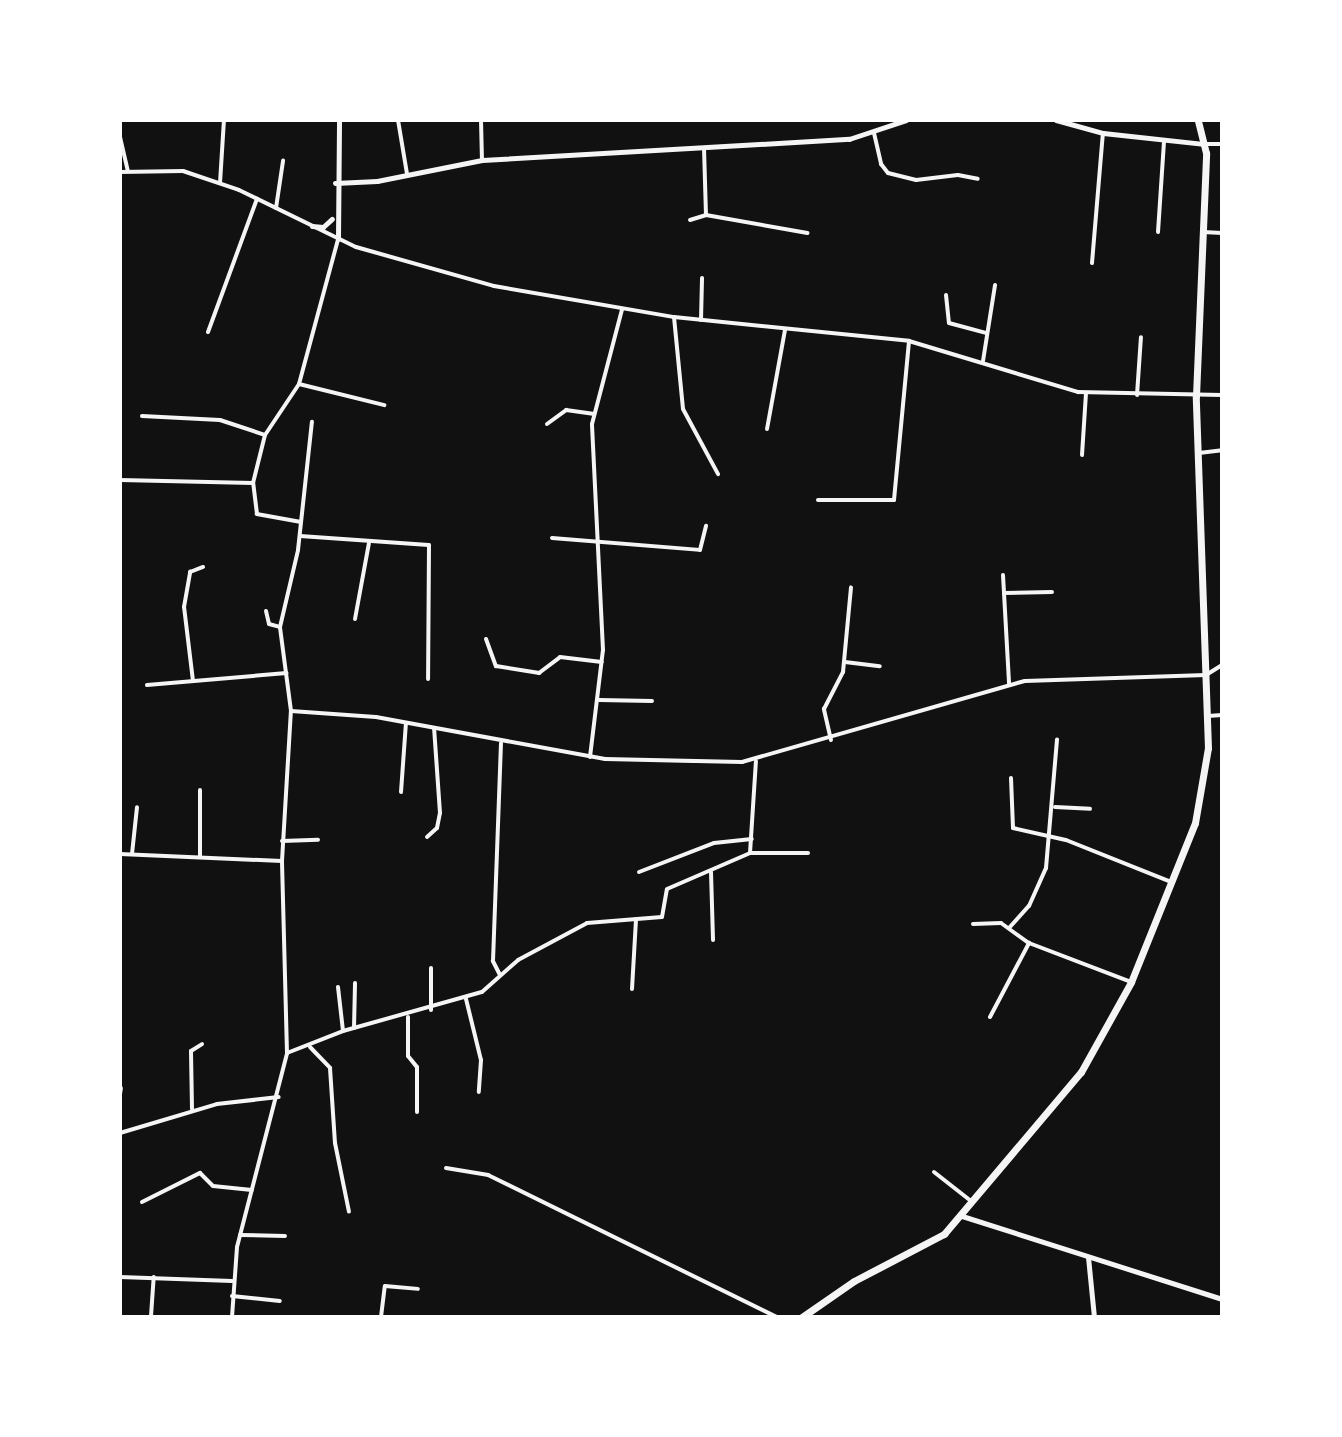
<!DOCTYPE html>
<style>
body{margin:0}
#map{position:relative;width:1342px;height:1437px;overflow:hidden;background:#111;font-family:Rubik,sans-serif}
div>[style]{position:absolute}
.minor>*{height:4px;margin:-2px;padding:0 2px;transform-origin:2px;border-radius:2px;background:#f5f5f5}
.tertiary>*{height:5px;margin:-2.5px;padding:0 2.5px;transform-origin:2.5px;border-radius:2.5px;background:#f5f5f5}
.primary>*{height:7px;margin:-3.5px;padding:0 3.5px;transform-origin:3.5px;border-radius:3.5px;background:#f5f5f5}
span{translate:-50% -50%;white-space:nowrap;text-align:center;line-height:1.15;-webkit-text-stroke:4.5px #fff;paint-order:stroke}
.frame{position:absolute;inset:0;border:122px solid #fff;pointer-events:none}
</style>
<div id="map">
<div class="minor">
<i style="left:398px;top:120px;width:55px;rotate:80.5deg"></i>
<i style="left:481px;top:120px;width:40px;rotate:88.6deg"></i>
<i style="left:874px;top:133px;width:32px;rotate:77deg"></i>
<i style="left:881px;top:164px;width:11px;rotate:52deg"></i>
<i style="left:888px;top:173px;width:29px;rotate:14deg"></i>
<i style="left:916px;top:180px;width:42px;rotate:-6.8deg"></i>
<i style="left:958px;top:175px;width:20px;rotate:11deg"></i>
<i style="left:120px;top:137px;width:35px;rotate:77deg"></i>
<i style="left:1205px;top:144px;width:17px"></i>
<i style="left:704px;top:148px;width:67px;rotate:88.3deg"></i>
<i style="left:120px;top:172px;width:63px;rotate:-0.9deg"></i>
<i style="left:183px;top:171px;width:59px;rotate:18.7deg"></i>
<i style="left:239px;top:190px;width:130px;rotate:26deg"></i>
<i style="left:356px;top:247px;width:143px;rotate:15.8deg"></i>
<i style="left:494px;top:286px;width:183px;rotate:9.8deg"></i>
<i style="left:674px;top:317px;width:236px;rotate:5.8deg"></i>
<i style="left:909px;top:341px;width:177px;rotate:16.8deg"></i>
<i style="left:1078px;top:392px;width:144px;rotate:1.2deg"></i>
<i style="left:220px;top:183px;width:63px;rotate:-86.4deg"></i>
<i style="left:276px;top:208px;width:48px;rotate:-81.5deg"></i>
<i style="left:690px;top:220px;width:17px;rotate:-17deg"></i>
<i style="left:706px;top:215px;width:103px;rotate:10.1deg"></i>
<i style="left:1158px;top:232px;width:91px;rotate:-86.2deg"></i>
<i style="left:1203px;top:232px;width:19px;rotate:3deg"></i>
<i style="left:1092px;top:263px;width:130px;rotate:-85.2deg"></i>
<i style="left:946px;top:295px;width:28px;rotate:84deg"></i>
<i style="left:949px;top:323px;width:39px;rotate:15deg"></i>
<i style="left:674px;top:317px;width:92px;rotate:84.4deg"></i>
<i style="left:683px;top:409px;width:74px;rotate:61.7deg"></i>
<i style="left:701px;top:320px;width:42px;rotate:-88.6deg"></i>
<i style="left:208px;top:332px;width:142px;rotate:-69.8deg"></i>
<i style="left:983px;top:361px;width:77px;rotate:-81deg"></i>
<i style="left:299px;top:384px;width:88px;rotate:13.9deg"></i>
<i style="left:1137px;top:395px;width:58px;rotate:-86.1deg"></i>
<i style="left:142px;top:416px;width:78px;rotate:2.9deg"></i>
<i style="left:220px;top:420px;width:47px;rotate:18.4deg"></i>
<i style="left:547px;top:424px;width:24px;rotate:-36deg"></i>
<i style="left:566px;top:410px;width:27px;rotate:8deg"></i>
<i style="left:767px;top:429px;width:101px;rotate:-79.7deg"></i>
<i style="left:1199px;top:453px;width:23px;rotate:-7deg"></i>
<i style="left:1082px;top:455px;width:62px;rotate:-86.3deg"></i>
<i style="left:120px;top:480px;width:133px;rotate:1.3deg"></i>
<i style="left:818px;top:500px;width:76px"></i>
<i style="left:894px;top:500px;width:160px;rotate:-84.6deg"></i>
<i style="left:301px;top:522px;width:45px;rotate:-169.7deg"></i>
<i style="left:257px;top:514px;width:31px;rotate:-97deg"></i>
<i style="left:253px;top:483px;width:49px;rotate:-76deg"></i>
<i style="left:265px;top:435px;width:61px;rotate:-56.3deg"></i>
<i style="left:299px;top:384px;width:150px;rotate:-74.9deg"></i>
<i style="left:300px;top:536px;width:129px;rotate:4deg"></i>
<i style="left:429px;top:545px;width:134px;rotate:90.4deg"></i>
<i style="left:552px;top:538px;width:148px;rotate:4.6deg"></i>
<i style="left:700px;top:550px;width:25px;rotate:-76deg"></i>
<i style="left:1003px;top:575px;width:109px;rotate:86.8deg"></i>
<i style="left:1004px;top:593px;width:48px;rotate:-1.2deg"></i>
<i style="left:266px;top:611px;width:13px;rotate:77deg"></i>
<i style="left:269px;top:624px;width:11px;rotate:15deg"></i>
<i style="left:355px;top:619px;width:77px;rotate:-79.6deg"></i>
<i style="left:486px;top:639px;width:29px;rotate:70deg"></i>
<i style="left:496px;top:666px;width:44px;rotate:9.2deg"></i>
<i style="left:539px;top:673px;width:26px;rotate:-37deg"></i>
<i style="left:560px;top:657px;width:42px;rotate:6.8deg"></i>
<i style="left:845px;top:662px;width:35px;rotate:7deg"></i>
<i style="left:193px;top:681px;width:75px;rotate:-96.9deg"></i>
<i style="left:184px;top:607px;width:36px;rotate:-80deg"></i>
<i style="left:190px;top:572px;width:14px;rotate:-21deg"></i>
<i style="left:147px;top:685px;width:140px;rotate:-4.9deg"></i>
<i style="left:599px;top:700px;width:53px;rotate:1.1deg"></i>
<i style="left:291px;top:711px;width:85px;rotate:4deg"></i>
<i style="left:376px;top:717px;width:233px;rotate:10.4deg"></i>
<i style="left:605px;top:759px;width:137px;rotate:1.3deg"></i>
<i style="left:742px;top:762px;width:294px;rotate:-16deg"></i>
<i style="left:1025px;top:681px;width:181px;rotate:-1.9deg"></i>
<i style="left:1206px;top:675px;width:19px;rotate:-32deg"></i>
<i style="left:1208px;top:716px;width:14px;rotate:-4deg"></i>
<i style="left:831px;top:740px;width:32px;rotate:-103deg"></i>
<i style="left:824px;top:709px;width:42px;rotate:-62.8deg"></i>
<i style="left:843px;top:672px;width:85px;rotate:-84.6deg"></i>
<i style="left:590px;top:757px;width:108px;rotate:-83.1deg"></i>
<i style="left:603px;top:650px;width:226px;rotate:-92.8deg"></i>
<i style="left:592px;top:424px;width:118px;rotate:-75.3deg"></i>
<i style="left:1011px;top:778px;width:50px;rotate:87.7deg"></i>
<i style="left:1013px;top:828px;width:54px;rotate:12.8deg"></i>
<i style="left:1066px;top:840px;width:113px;rotate:21.8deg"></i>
<i style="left:401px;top:792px;width:69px;rotate:-85.9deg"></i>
<i style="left:1055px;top:807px;width:35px;rotate:3deg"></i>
<i style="left:427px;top:837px;width:13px;rotate:-42deg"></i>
<i style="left:437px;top:828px;width:15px;rotate:-79deg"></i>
<i style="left:440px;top:813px;width:85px;rotate:-94deg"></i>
<i style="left:282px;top:841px;width:36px;rotate:-2deg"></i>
<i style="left:750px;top:853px;width:58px"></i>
<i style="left:120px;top:854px;width:162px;rotate:2.5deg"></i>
<i style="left:132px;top:854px;width:47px;rotate:-83.9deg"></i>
<i style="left:200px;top:857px;width:67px;rotate:-90deg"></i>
<i style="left:639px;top:872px;width:80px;rotate:-21.1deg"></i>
<i style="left:714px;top:843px;width:38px;rotate:-6deg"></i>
<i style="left:711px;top:872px;width:68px;rotate:88.3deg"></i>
<i style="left:973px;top:924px;width:28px;rotate:-2deg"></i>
<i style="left:1001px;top:923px;width:34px;rotate:36deg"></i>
<i style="left:1029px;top:943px;width:109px;rotate:20.9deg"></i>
<i style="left:1009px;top:928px;width:30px;rotate:-48deg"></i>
<i style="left:1029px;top:906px;width:42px;rotate:-65.9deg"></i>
<i style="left:1046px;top:868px;width:129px;rotate:-85.1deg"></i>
<i style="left:500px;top:975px;width:16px;rotate:-117deg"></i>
<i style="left:493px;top:961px;width:218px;rotate:-87.9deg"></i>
<i style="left:338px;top:987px;width:44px;rotate:83.5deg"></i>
<i style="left:632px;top:989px;width:70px;rotate:-86.7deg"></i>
<i style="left:466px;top:999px;width:63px;rotate:76.2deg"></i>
<i style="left:481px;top:1060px;width:32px;rotate:94deg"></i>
<i style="left:431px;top:1010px;width:42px;rotate:-90deg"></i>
<i style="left:408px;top:1017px;width:39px;rotate:90deg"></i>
<i style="left:408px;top:1056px;width:14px;rotate:51deg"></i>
<i style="left:417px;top:1067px;width:45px;rotate:90deg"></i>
<i style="left:990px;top:1017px;width:84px;rotate:-62.2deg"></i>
<i style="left:354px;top:1028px;width:45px;rotate:-88.7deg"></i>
<i style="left:310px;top:1047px;width:29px;rotate:46deg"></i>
<i style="left:330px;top:1068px;width:75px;rotate:86.2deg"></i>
<i style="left:335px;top:1143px;width:70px;rotate:78.5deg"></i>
<i style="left:287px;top:1053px;width:60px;rotate:-21.4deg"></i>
<i style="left:343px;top:1031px;width:144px;rotate:-15.7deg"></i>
<i style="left:482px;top:992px;width:48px;rotate:-41.6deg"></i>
<i style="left:518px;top:960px;width:78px;rotate:-28.2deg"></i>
<i style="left:587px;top:923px;width:75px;rotate:-4.6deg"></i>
<i style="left:662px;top:917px;width:28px;rotate:-80deg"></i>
<i style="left:667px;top:889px;width:90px;rotate:-23.4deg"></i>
<i style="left:750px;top:853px;width:92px;rotate:-86.3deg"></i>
<i style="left:120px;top:1094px;width:6px;rotate:-81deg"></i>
<i style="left:192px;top:1109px;width:58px;rotate:-91deg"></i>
<i style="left:191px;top:1051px;width:13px;rotate:-32deg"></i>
<i style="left:120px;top:1133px;width:101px;rotate:-16.6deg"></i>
<i style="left:217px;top:1104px;width:62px;rotate:-6.4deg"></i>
<i style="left:446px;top:1168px;width:43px;rotate:9.5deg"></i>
<i style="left:488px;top:1175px;width:322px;rotate:26.2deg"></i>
<i style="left:934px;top:1172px;width:47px;rotate:38.1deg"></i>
<i style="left:142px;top:1202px;width:65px;rotate:-26.6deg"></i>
<i style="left:200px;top:1173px;width:18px;rotate:45deg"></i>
<i style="left:213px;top:1186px;width:39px;rotate:6deg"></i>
<i style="left:240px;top:1235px;width:45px;rotate:1.3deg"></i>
<i style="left:120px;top:1277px;width:112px;rotate:2deg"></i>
<i style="left:232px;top:1296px;width:48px;rotate:5.9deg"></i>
<i style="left:151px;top:1316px;width:39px;rotate:-86deg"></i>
<i style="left:232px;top:1317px;width:70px;rotate:-85.9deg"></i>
<i style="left:237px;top:1247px;width:200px;rotate:-75.5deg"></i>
<i style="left:287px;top:1053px;width:192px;rotate:-91.5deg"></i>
<i style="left:282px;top:861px;width:150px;rotate:-86.6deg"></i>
<i style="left:291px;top:711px;width:85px;rotate:-97.5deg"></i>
<i style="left:280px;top:627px;width:79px;rotate:-76.8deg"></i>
<i style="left:298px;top:550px;width:129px;rotate:-83.8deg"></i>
<i style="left:381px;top:1317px;width:31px;rotate:-83deg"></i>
<i style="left:385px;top:1286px;width:33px;rotate:5deg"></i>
</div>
<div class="tertiary">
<i style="left:1056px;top:120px;width:49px;rotate:15.5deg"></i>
<i style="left:1103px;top:133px;width:103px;rotate:6.2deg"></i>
<i style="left:335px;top:183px;width:42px;rotate:-2.7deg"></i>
<i style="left:377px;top:181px;width:107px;rotate:-11.3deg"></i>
<i style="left:482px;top:160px;width:368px;rotate:-3.3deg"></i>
<i style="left:849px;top:139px;width:60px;rotate:-18.4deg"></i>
<i style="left:312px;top:226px;width:11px;rotate:5deg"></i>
<i style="left:323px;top:227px;width:12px;rotate:-42deg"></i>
<i style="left:338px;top:239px;width:119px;rotate:-89.5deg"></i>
<i style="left:962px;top:1216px;width:273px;rotate:17.7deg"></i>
<i style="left:1088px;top:1257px;width:60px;rotate:84.3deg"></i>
</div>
<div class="primary">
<i style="left:802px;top:1317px;width:63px;rotate:-34.7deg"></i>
<i style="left:854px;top:1281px;width:102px;rotate:-27.6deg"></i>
<i style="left:944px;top:1234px;width:212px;rotate:-49.8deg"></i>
<i style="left:1081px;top:1072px;width:103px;rotate:-60.9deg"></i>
<i style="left:1131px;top:982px;width:171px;rotate:-68.1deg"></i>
<i style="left:1195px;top:823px;width:76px;rotate:-80.2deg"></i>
<i style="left:1208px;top:748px;width:352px;rotate:-92deg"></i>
<i style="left:1196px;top:396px;width:243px;rotate:-87.6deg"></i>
<i style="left:1206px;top:153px;width:34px;rotate:-104deg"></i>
</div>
<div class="frame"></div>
</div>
